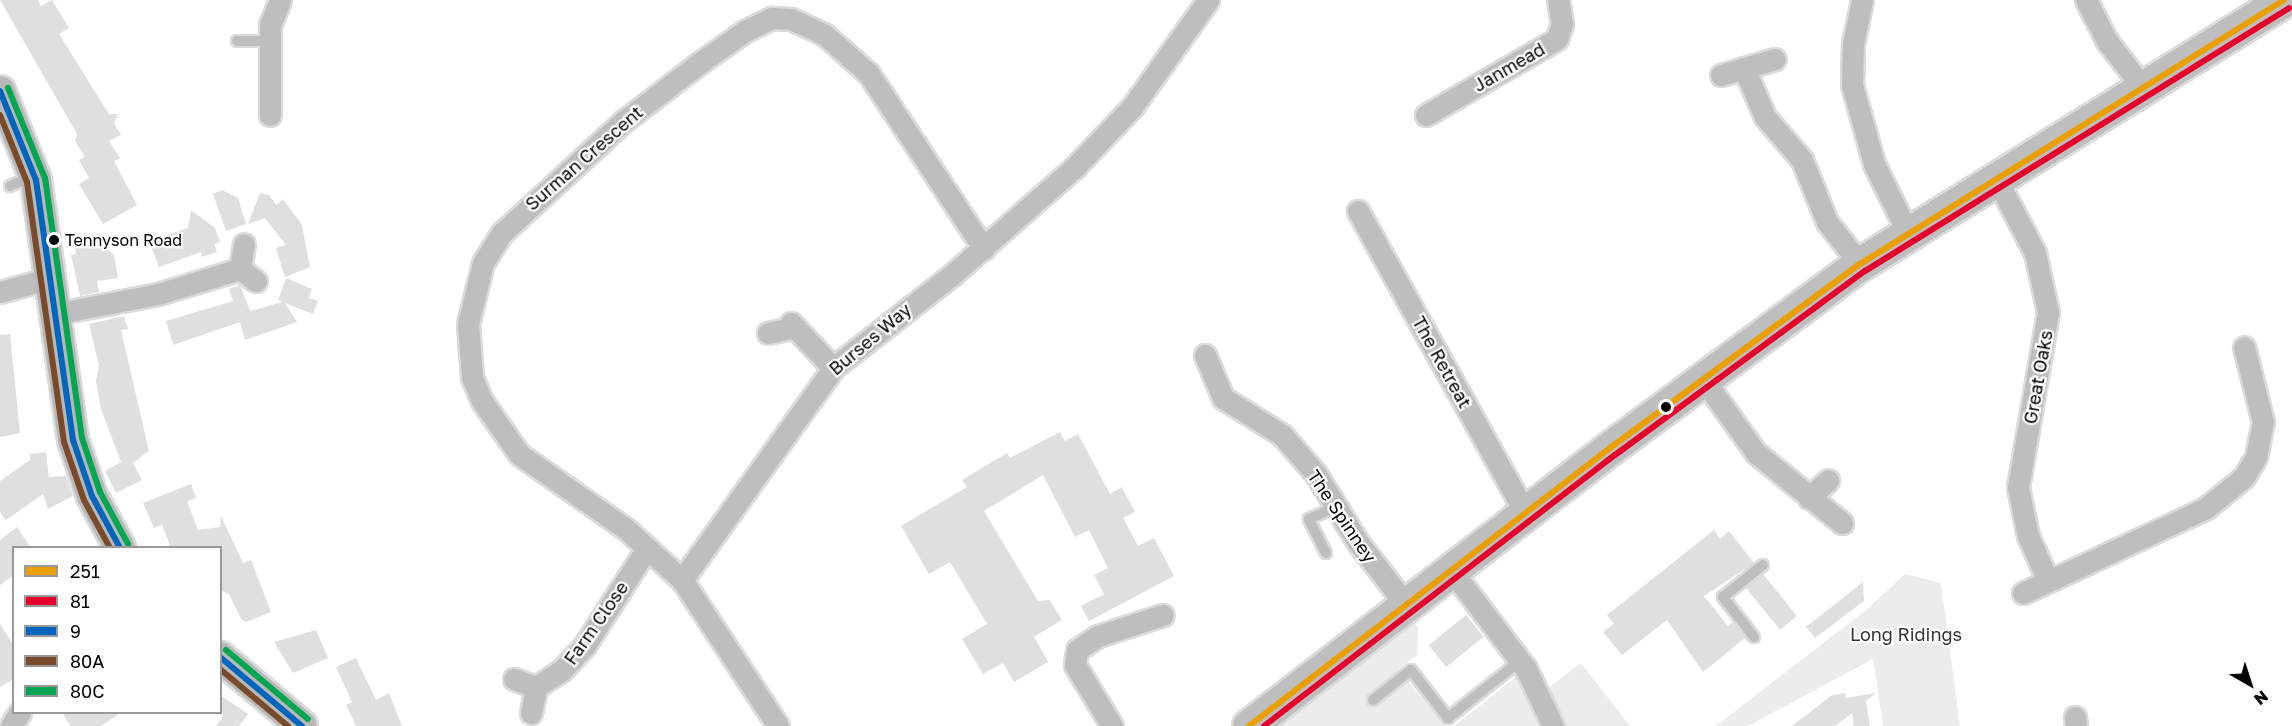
<!DOCTYPE html>
<style>
body{margin:0}
#map{position:relative;width:2292px;height:726px;overflow:hidden;background:#fff;font-family:"Golos Text",sans-serif}
div>[style]{position:absolute}
.green>*{inset:0;background:#ececec}
.building>*{inset:0;background:#dfdfdf;transform-origin:0 0}
.roads{filter:drop-shadow(2px 0 #dbdbdb) drop-shadow(-2px 0 #dbdbdb) drop-shadow(0 2px #dbdbdb) drop-shadow(0 -2px #dbdbdb)}
.lane>*{height:10px;margin:-5px;padding:0 5px;transform-origin:5px;border-radius:5px;background:#bebebe}
.street>*{height:21px;margin:-10.5px;padding:0 10.5px;transform-origin:10.5px;border-radius:10.5px;background:#bebebe}
.secondary>*{height:30px;margin:-15px;padding:0 15px;transform-origin:15px;border-radius:15px;background:#b8b8b8}
.primary>*{height:33px;margin:-16.5px;padding:0 16.5px;transform-origin:16.5px;border-radius:16.5px;background:#bebebe}
.bus-1>*{height:6px;margin:-3px;padding:0 3px;transform-origin:3px;border-radius:3px;background:#eb9e00}
.bus-2>*{height:6px;margin:-3px;padding:0 3px;transform-origin:3px;border-radius:3px;background:#e4002b}
.bus-3>*{height:6px;margin:-3px;padding:0 3px;transform-origin:3px;border-radius:3px;background:#0065bd}
.bus-4>*{height:6px;margin:-3px;padding:0 3px;transform-origin:3px;border-radius:3px;background:#7a4b2a}
.bus-5>*{height:6px;margin:-3px;padding:0 3px;transform-origin:3px;border-radius:3px;background:#00a651}
.dots>*{width:16px;height:16px;translate:-50% -50%;box-sizing:border-box;border:3px solid #fff;border-radius:50%}
span{translate:-50% -50%;white-space:nowrap;text-align:center;line-height:1.15;-webkit-text-stroke:4.5px #fff;paint-order:stroke}
.bus-label{font-size:16px;color:#000}
.left{translate:0 -50%;text-align:left}
.street-label{font-size:18px;color:#000}
.park-label{font-size:18px;color:#333}
.legend{position:absolute;left:12px;top:546px;width:210px;height:168px;box-sizing:border-box;background:#fff;border:2px solid #999;margin:0;padding:8px 10px;list-style:none;font-size:18px;color:#000}
.legend li{display:flex;align-items:center;gap:12px;height:30px}
.legend b{width:30px;border:2px solid #999}
.north{position:absolute;left:2220px;top:654px;width:60px;height:60px;-webkit-text-stroke:4px #fff;paint-order:stroke;rotate:141deg;font-size:16px;font-weight:700;line-height:24px;text-align:center;color:#000}
.north::after{content:'';display:block;margin:auto;width:21px;height:27px;background:#000;clip-path:polygon(50% 0,100% 100%,50% 72%,0 100%)}
</style>
<div id="map">
<div class="green">
<i style="clip-path:polygon(1905px 574px,1941px 583px,1960px 726px,1883px 726px,1873px 659px,1748px 726px,1716px 726px,1866px 610px)"></i>
<i style="clip-path:polygon(1410px 618px,1418px 627px,1417px 655px,1398px 669px,1445px 726px,1249px 726px)"></i>
<i style="clip-path:polygon(1581px 663px,1630px 726px,1454px 726px,1526px 669px,1540px 694px)"></i>
</div>
<div class="building">
<i style="clip-path:polygon(0 0,38px 0,41px 6px,52px 0,69px 28px,59px 34px,109px 114px,118px 114px,114px 123px,121px 135px,109px 141px,120px 158px,114px 161px,137px 205px,103px 224px,79px 184px,89px 178px,79px 160px,85px 157px,75px 141px,77px 134px)"></i>
<i style="clip-path:polygon(222px 190px,238px 198px,246px 224px,226px 231px,213px 194px)"></i>
<i style="clip-path:polygon(260px 193px,269px 195px,276px 205px,283px 199px,302px 225px,310px 267px,285px 277px,276px 248px,286px 245px,265px 218px,248px 224px)"></i>
<i style="clip-path:polygon(191px 210px,215px 228px,220px 242px,214px 244px,217px 252px,202px 257px,201px 252px,159px 267px,149px 241px,188px 228px)"></i>
<i style="clip-path:polygon(100px 243px,114px 255px,118px 278px,97px 281px,99px 292px,80px 296px,71px 255px,76px 254px,75px 246px)"></i>
<i style="clip-path:polygon(286px 278px,312px 289px,309px 298px,318px 301px,313px 314px,285px 303px,297px 322px,245px 340px,240px 322px,173px 345px,166px 321px,233px 301px,229px 289px,240px 285px,250px 311px,282px 302px,278px 300px)"></i>
<i style="clip-path:polygon(124px 316px,128px 329px,121px 330px,149px 451px,133px 463px,142px 480px,116px 493px,105px 471px,121px 462px,101px 409px,96px 381px,99px 365px,89px 324px)"></i>
<i style="clip-path:polygon(10px 334px,20px 433px,0 437px,0 335px)"></i>
<i style="clip-path:polygon(1060px 432px,1065px 441px,1078px 434px,1110px 494px,1122px 487px,1135px 512px,1123px 518px,1138px 546px,1154px 538px,1174px 576px,1089px 621px,1081px 606px,1104px 594px,1094px 575px,1108px 568px,1089px 530px,1075px 537px,1043px 475px,984px 511px,1038px 601px,1050px 600px,1062px 620px,1034px 637px,1048px 662px,1014px 682px,1003px 663px,983px 674px,962px 639px,987px 624px,950px 562px,929px 574px,901px 526px,967px 487px,962px 480px,1007px 453px,1010px 458px)"></i>
<i style="clip-path:polygon(46px 452px,49px 477px,66px 476px,73px 496px,48px 509px,43px 494px,6px 520px,0 512px,0 481px,30px 460px,30px 454px)"></i>
<i style="clip-path:polygon(191px 484px,196px 498px,187px 501px,198px 530px,220px 527px,221px 516px,243px 563px,251px 560px,271px 612px,246px 622px,241px 619px,229px 594px,220px 590px,220px 548px,171px 548px,162px 525px,154px 528px,143px 503px)"></i>
<i style="clip-path:polygon(17px 527px,31px 548px,14px 548px,14px 575px,0 585px,0 540px)"></i>
<i style="clip-path:polygon(1714px 530px,1720px 539px,1729px 531px,1754px 563px,1704px 596px,1728px 626px,1733px 622px,1745px 638px,1703px 672px,1667px 620px,1622px 655px,1603px 632px,1614px 624px,1607px 615px)"></i>
<i style="left:1763px;top:574px;width:54px;height:22px;rotate:51deg"></i>
<i style="clip-path:polygon(1863px 582px,1864px 601px,1815px 638px,1806px 627px)"></i>
<i style="left:1466px;top:615px;width:28px;height:48px;rotate:51deg"></i>
<i style="clip-path:polygon(0 624px,14px 646px,14px 679px,0 687px)"></i>
<i style="clip-path:polygon(316px 630px,328px 658px,293px 673px,274px 642px)"></i>
<i style="clip-path:polygon(356px 658px,376px 700px,389px 693px,402px 726px,356px 726px,346px 705px,352px 702px,336px 667px)"></i>
<i style="clip-path:polygon(1845px 693px,1846px 698px,1876px 693px,1866px 701px,1870px 726px,1854px 726px,1852px 713px,1835px 726px,1792px 726px,1832px 695px)"></i>
<i style="clip-path:polygon(220px 695px,248px 714px,239px 726px,216px 726px,223px 716px)"></i>
<i style="clip-path:polygon(62px 712px,122px 712px,101px 726px,70px 726px)"></i>
</div>
<div class="roads">
<div class="lane">
<i style="left:237px;top:41px;width:32px"></i>
<i style="left:10px;top:186px;width:23px;rotate:-23deg"></i>
<i style="left:1326px;top:553px;width:38px;rotate:-117deg"></i>
<i style="left:1309px;top:519px;width:32px;rotate:-24deg"></i>
<i style="left:1754px;top:637px;width:51px;rotate:-127.8deg"></i>
<i style="left:1723px;top:597px;width:51px;rotate:-38.7deg"></i>
<i style="left:1373px;top:700px;width:48px;rotate:-38.3deg"></i>
<i style="left:1411px;top:670px;width:61px;rotate:52.4deg"></i>
<i style="left:1448px;top:718px;width:92px;rotate:-38.4deg"></i>
</div>
<div class="street">
<i style="left:1862px;top:0;width:45px;rotate:101.6deg"></i>
<i style="left:1853px;top:44px;width:41px;rotate:91.4deg"></i>
<i style="left:1852px;top:85px;width:82px;rotate:74.4deg"></i>
<i style="left:1874px;top:164px;width:77px;rotate:63.8deg"></i>
<i style="left:2086px;top:0;width:46px;rotate:62.9deg"></i>
<i style="left:2107px;top:41px;width:61px;rotate:52.4deg"></i>
<i style="left:1744px;top:68px;width:53px;rotate:66.8deg"></i>
<i style="left:1765px;top:117px;width:57px;rotate:49.3deg"></i>
<i style="left:1802px;top:160px;width:67px;rotate:68deg"></i>
<i style="left:1827px;top:222px;width:53px;rotate:51.8deg"></i>
<i style="left:1721px;top:75px;width:56px;rotate:-16.5deg"></i>
<i style="left:270px;top:115px;width:90px;rotate:-90deg"></i>
<i style="left:270px;top:25px;width:27px;rotate:-68deg"></i>
<i style="left:1426px;top:115px;width:151px;rotate:-30.1deg"></i>
<i style="left:1557px;top:39px;width:16px;rotate:-72deg"></i>
<i style="left:1562px;top:24px;width:24px;rotate:-99deg"></i>
<i style="left:1996px;top:178px;width:85px;rotate:62.5deg"></i>
<i style="left:2035px;top:253px;width:60px;rotate:77.6deg"></i>
<i style="left:2048px;top:312px;width:178px;rotate:99.7deg"></i>
<i style="left:2018px;top:487px;width:50px;rotate:78.5deg"></i>
<i style="left:2028px;top:536px;width:49px;rotate:66deg"></i>
<i style="left:1358px;top:211px;width:346px;rotate:61deg"></i>
<i style="left:240px;top:269px;width:25px;rotate:-81deg"></i>
<i style="left:240px;top:269px;width:20px;rotate:37deg"></i>
<i style="left:0;top:292px;width:52px;rotate:-15.6deg"></i>
<i style="left:54px;top:314px;width:106px;rotate:-10.9deg"></i>
<i style="left:158px;top:294px;width:86px;rotate:-17deg"></i>
<i style="left:791px;top:323px;width:62px;rotate:47deg"></i>
<i style="left:768px;top:333px;width:25px;rotate:-12deg"></i>
<i style="left:1205px;top:355px;width:47px;rotate:67.3deg"></i>
<i style="left:1223px;top:398px;width:70px;rotate:32.1deg"></i>
<i style="left:1282px;top:435px;width:52px;rotate:48.9deg"></i>
<i style="left:1316px;top:474px;width:79px;rotate:58.5deg"></i>
<i style="left:1357px;top:541px;width:81px;rotate:52.6deg"></i>
<i style="left:1703px;top:379px;width:91px;rotate:54.4deg"></i>
<i style="left:1756px;top:453px;width:111px;rotate:39.1deg"></i>
<i style="left:1809px;top:498px;width:26px;rotate:-43deg"></i>
<i style="left:1452px;top:571px;width:123px;rotate:52.9deg"></i>
<i style="left:1526px;top:669px;width:63px;rotate:64.7deg"></i>
<i style="left:682px;top:580px;width:76px;rotate:-137.7deg"></i>
<i style="left:626px;top:529px;width:131px;rotate:-145deg"></i>
<i style="left:519px;top:454px;width:65px;rotate:-124.9deg"></i>
<i style="left:482px;top:401px;width:26px;rotate:-113deg"></i>
<i style="left:472px;top:377px;width:53px;rotate:-94.3deg"></i>
<i style="left:468px;top:324px;width:63px;rotate:-76.2deg"></i>
<i style="left:483px;top:263px;width:36px;rotate:-58deg"></i>
<i style="left:502px;top:233px;width:166px;rotate:-42.6deg"></i>
<i style="left:624px;top:121px;width:97px;rotate:-37.5deg"></i>
<i style="left:701px;top:62px;width:54px;rotate:-35.2deg"></i>
<i style="left:745px;top:31px;width:30px;rotate:-26deg"></i>
<i style="left:772px;top:18px;width:19px;rotate:3deg"></i>
<i style="left:791px;top:19px;width:38px;rotate:25deg"></i>
<i style="left:825px;top:35px;width:59px;rotate:41.6deg"></i>
<i style="left:869px;top:74px;width:209px;rotate:56.7deg"></i>
<i style="left:2023px;top:593px;width:202px;rotate:-24.9deg"></i>
<i style="left:2206px;top:508px;width:49px;rotate:-39.2deg"></i>
<i style="left:2244px;top:477px;width:23px;rotate:-59deg"></i>
<i style="left:2256px;top:457px;width:36px;rotate:-79deg"></i>
<i style="left:2263px;top:422px;width:77px;rotate:-104.2deg"></i>
<i style="left:514px;top:679px;width:23px;rotate:20deg"></i>
<i style="left:536px;top:687px;width:31px;rotate:-33deg"></i>
<i style="left:562px;top:670px;width:34px;rotate:-47deg"></i>
<i style="left:585px;top:645px;width:115px;rotate:-57.4deg"></i>
<i style="left:531px;top:713px;width:26px;rotate:-79deg"></i>
<i style="left:2075px;top:717px;width:9px;rotate:84deg"></i>
<i style="left:11px;top:726px;width:17px;rotate:-57deg"></i>
<i style="left:778px;top:726px;width:175px;rotate:-123.3deg"></i>
<i style="left:682px;top:580px;width:260px;rotate:-54.5deg"></i>
<i style="left:833px;top:368px;width:151px;rotate:-38deg"></i>
<i style="left:952px;top:275px;width:164px;rotate:-41.3deg"></i>
<i style="left:1075px;top:167px;width:84px;rotate:-46.4deg"></i>
<i style="left:1133px;top:106px;width:130px;rotate:-54.7deg"></i>
<i style="left:1112px;top:726px;width:71px;rotate:-121.2deg"></i>
<i style="left:1075px;top:665px;width:15px;rotate:-82deg"></i>
<i style="left:1077px;top:650px;width:25px;rotate:-34deg"></i>
<i style="left:1098px;top:636px;width:68px;rotate:-17.9deg"></i>
</div>
<div class="secondary">
<i style="left:0;top:91px;width:96px;rotate:68deg"></i>
<i style="left:36px;top:180px;width:263px;rotate:81.9deg"></i>
<i style="left:73px;top:440px;width:59px;rotate:71.3deg"></i>
<i style="left:92px;top:496px;width:59px;rotate:61.7deg"></i>
<i style="left:220px;top:657px;width:107px;rotate:40.1deg"></i>
</div>
<div class="primary">
<i style="left:1249px;top:726px;width:456px;rotate:-37.6deg"></i>
<i style="left:1610px;top:448px;width:310px;rotate:-36.4deg"></i>
<i style="left:1860px;top:264px;width:499px;rotate:-31.9deg"></i>
</div>
</div>
<div class="bus-1">
<i style="left:1249px;top:726px;width:456px;rotate:-37.6deg"></i>
<i style="left:1610px;top:448px;width:310px;rotate:-36.4deg"></i>
<i style="left:1860px;top:264px;width:499px;rotate:-31.9deg"></i>
</div>
<div class="bus-2">
<i style="left:1264px;top:726px;width:443px;rotate:-37.7deg"></i>
<i style="left:1615px;top:455px;width:310px;rotate:-36.4deg"></i>
<i style="left:1865px;top:271px;width:499px;rotate:-31.8deg"></i>
</div>
<div class="bus-3">
<i style="left:0;top:91px;width:96px;rotate:68deg"></i>
<i style="left:36px;top:180px;width:263px;rotate:81.9deg"></i>
<i style="left:73px;top:440px;width:59px;rotate:71.3deg"></i>
<i style="left:92px;top:496px;width:59px;rotate:61.7deg"></i>
<i style="left:220px;top:657px;width:107px;rotate:40.1deg"></i>
</div>
<div class="bus-4">
<i style="left:0;top:115px;width:72px;rotate:68.1deg"></i>
<i style="left:27px;top:182px;width:263px;rotate:81.9deg"></i>
<i style="left:64px;top:442px;width:61px;rotate:71deg"></i>
<i style="left:84px;top:500px;width:55px;rotate:61.6deg"></i>
<i style="left:220px;top:669px;width:89px;rotate:40deg"></i>
</div>
<div class="bus-5">
<i style="left:8px;top:88px;width:97px;rotate:67.7deg"></i>
<i style="left:45px;top:178px;width:263px;rotate:81.9deg"></i>
<i style="left:82px;top:438px;width:57px;rotate:71.6deg"></i>
<i style="left:100px;top:492px;width:59px;rotate:61.7deg"></i>
<i style="left:226px;top:650px;width:107px;rotate:40.1deg"></i>
</div>
<div class="dots">
<i style="left:54px;top:240px;background:#000"></i>
<i style="left:1666px;top:407px;background:#000"></i>
</div>
<div class="bus-label">
<span class="left" style="left:65px;top:240px">Tennyson Road</span>
</div>
<div class="street-label">
<span style="left:1509px;top:67px;rotate:-30deg">Janmead</span>
<span style="left:584px;top:158px;rotate:-41deg">Surman Crescent</span>
<span style="left:870px;top:339px;rotate:-40deg">Burses Way</span>
<span style="left:1442px;top:362px;rotate:61deg">The Retreat</span>
<span style="left:2038px;top:377px;rotate:-80deg">Great Oaks</span>
<span style="left:1342px;top:516px;rotate:56deg">The Spinney</span>
<span style="left:596px;top:623px;rotate:-55deg">Farm Close</span>
</div>
<div class="park-label">
<span style="left:1906px;top:634px">Long Ridings</span>
</div>
<ul class="legend">
<li><b style="height:8px;background:#eb9e00"></b>251</li>
<li><b style="height:8px;background:#e4002b"></b>81</li>
<li><b style="height:8px;background:#0065bd"></b>9</li>
<li><b style="height:8px;background:#7a4b2a"></b>80A</li>
<li><b style="height:8px;background:#00a651"></b>80C</li>
</ul>
<div class="north">N</div>
</div>
